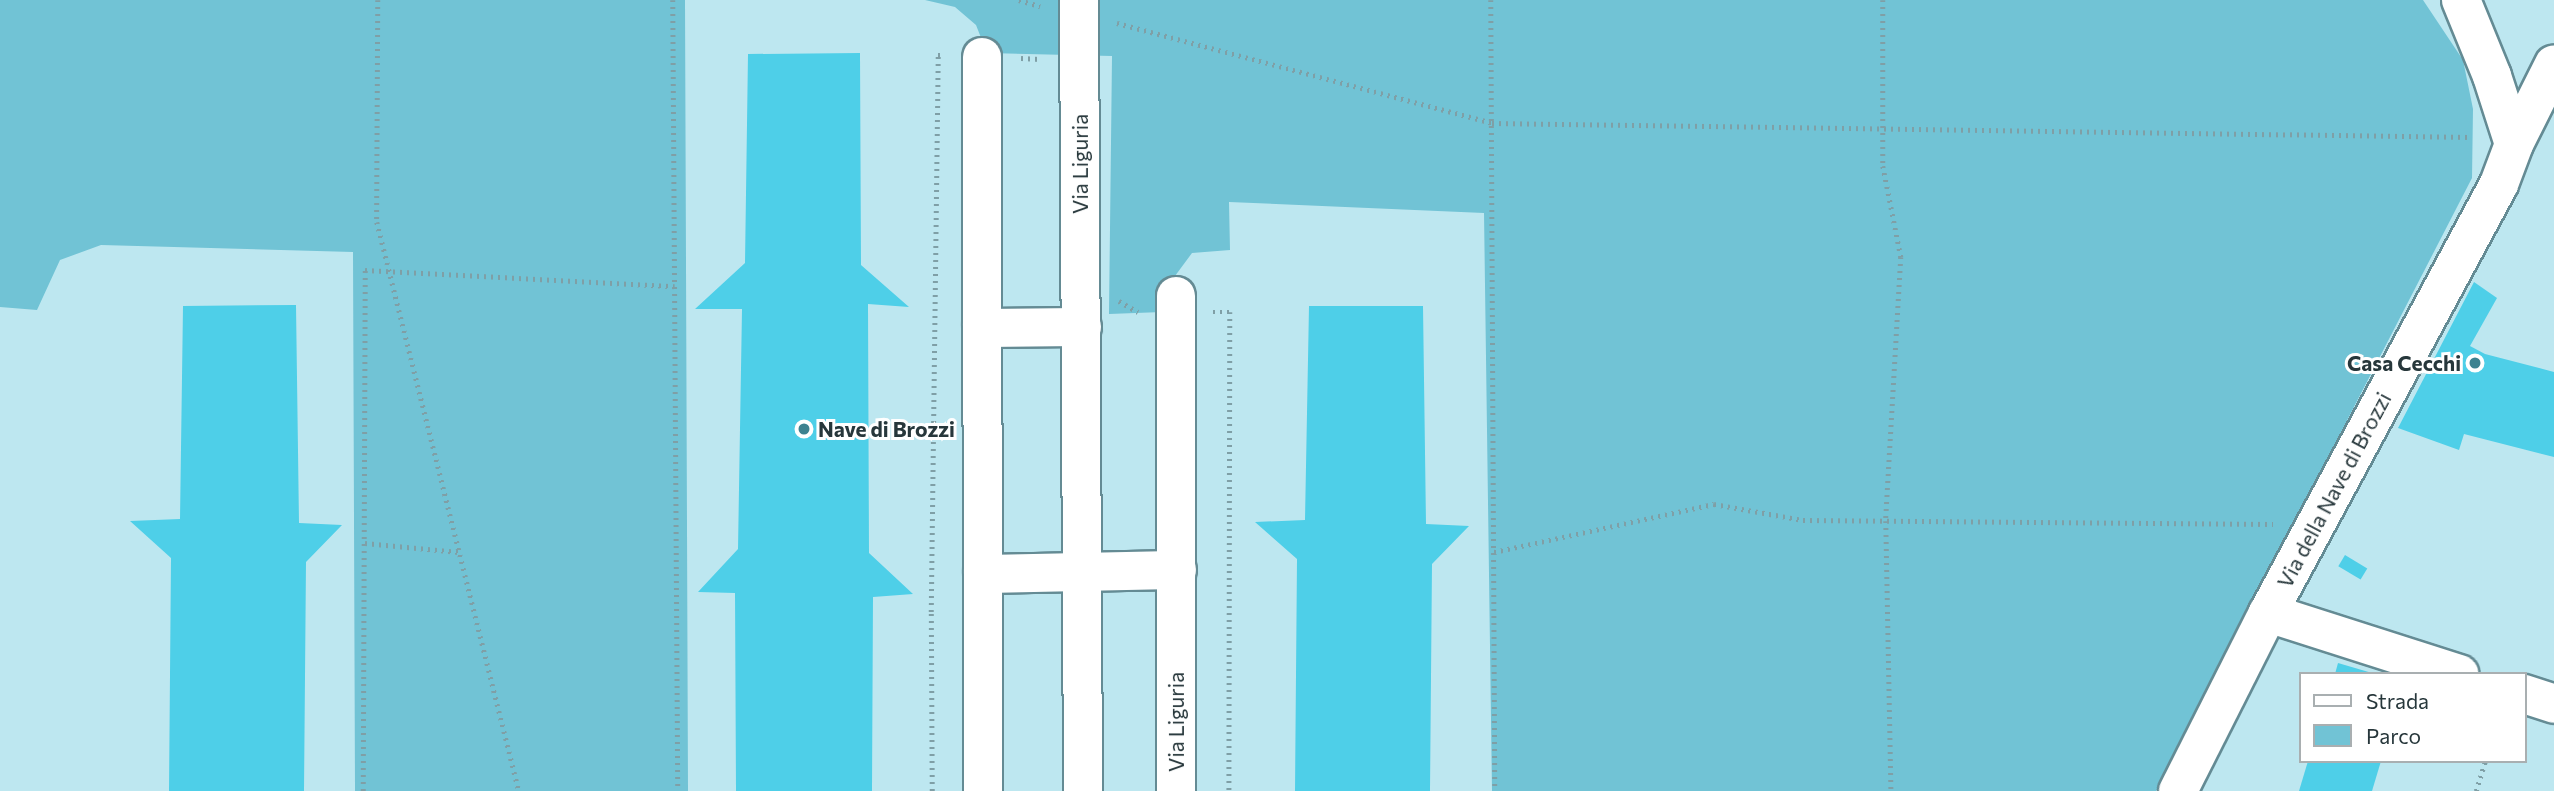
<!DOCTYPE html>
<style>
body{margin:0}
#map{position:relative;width:2554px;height:791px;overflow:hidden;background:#bde7f0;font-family:Commissioner,sans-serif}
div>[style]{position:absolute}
.green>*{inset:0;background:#71c3d5}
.building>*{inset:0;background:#4ecfe8;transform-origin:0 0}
.path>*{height:4.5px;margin-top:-2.25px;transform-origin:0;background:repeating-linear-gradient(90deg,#7f9fa6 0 2px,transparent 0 7px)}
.roads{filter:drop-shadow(2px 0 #648b94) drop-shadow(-2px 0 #648b94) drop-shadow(0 2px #648b94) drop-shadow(0 -2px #648b94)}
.minor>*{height:38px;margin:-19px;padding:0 19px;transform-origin:19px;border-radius:19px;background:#fff}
.dots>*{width:19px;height:19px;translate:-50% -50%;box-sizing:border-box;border:4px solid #fff;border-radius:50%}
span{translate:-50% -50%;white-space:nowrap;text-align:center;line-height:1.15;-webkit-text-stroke:6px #fff;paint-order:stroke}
.street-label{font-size:21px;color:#27373b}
.poi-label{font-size:21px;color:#27373b;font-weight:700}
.right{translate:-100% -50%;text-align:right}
.left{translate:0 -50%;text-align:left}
.legend{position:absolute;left:2299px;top:672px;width:228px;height:91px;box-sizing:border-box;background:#fff;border:2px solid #a9afb1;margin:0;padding:9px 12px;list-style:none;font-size:21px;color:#27373b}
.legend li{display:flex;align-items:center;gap:14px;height:35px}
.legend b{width:35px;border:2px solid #a9afb1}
</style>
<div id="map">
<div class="green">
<i style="clip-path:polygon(0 0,685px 0,688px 791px,355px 791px,353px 252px,101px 245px,60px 260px,37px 310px,0 307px)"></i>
<i style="clip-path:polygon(925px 0,2423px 0,2463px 60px,2473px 109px,2472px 178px,2156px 791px,1492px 791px,1484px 213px,1229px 202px,1230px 250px,1192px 253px,1175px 276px,1162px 312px,1109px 314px,1112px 56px,987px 53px,976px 25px,955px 7px)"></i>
</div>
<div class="building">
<i style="clip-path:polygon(860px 53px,861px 265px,909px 307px,868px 304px,869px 553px,913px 594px,873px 597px,872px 791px,736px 791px,735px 593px,698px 592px,738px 549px,742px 309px,695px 309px,745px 263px,748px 54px)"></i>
<i style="clip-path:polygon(2474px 282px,2497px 298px,2470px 346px,2485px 354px,2554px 372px,2554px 457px,2464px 434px,2459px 450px,2398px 428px)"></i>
<i style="clip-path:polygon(296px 305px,299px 523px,342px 525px,306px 562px,304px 791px,169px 791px,171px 558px,130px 521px,180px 519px,183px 306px)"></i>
<i style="clip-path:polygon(1309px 306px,1423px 306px,1426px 524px,1469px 526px,1432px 564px,1430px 791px,1295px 791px,1297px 559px,1255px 522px,1305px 520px)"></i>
<i style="left:2345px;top:555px;width:26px;height:13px;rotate:31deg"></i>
<i style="clip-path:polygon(2338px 663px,2372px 673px,2371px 674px,2335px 674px)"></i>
<i style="clip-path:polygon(2308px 761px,2381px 761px,2372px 791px,2299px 791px)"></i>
</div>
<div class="path">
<i style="left:378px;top:0;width:222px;rotate:90.3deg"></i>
<i style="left:377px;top:222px;width:586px;rotate:75.99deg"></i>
<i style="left:673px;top:0;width:791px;rotate:89.64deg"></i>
<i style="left:1019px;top:0;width:22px;rotate:16deg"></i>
<i style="left:1491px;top:0;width:791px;rotate:89.71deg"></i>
<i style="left:1883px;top:0;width:166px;rotate:90deg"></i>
<i style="left:1883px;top:166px;width:93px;rotate:78.8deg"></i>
<i style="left:1901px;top:257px;width:264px;rotate:93.3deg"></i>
<i style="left:1886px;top:521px;width:270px;rotate:88.9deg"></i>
<i style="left:1117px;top:23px;width:388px;rotate:14.9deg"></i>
<i style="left:1492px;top:123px;width:979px;rotate:0.82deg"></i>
<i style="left:1021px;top:58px;width:19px;rotate:3deg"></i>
<i style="left:1119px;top:301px;width:22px;rotate:30deg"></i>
<i style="left:1213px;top:312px;width:17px"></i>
<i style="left:1230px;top:312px;width:479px;rotate:90.1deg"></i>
<i style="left:365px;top:543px;width:94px;rotate:5.5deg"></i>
<i style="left:1494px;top:552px;width:225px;rotate:-12.3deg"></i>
<i style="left:1714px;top:504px;width:90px;rotate:10.2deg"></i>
<i style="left:1803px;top:520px;width:470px;rotate:0.5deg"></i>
<i style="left:363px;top:791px;width:521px;rotate:-89.78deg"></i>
<i style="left:365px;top:270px;width:310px;rotate:3deg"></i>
<i style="left:932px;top:791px;width:179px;rotate:-90.3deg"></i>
<i style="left:931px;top:612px;width:557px;rotate:-89.28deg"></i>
<i style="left:938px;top:55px;width:5px"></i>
<i style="left:2476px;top:791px;width:31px;rotate:-73deg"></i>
</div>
<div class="roads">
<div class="minor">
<i style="left:1079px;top:0;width:791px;rotate:89.71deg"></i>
<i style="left:2461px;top:0;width:82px;rotate:67.8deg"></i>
<i style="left:2492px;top:76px;width:71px;rotate:72.1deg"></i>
<i style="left:982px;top:57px;width:734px;rotate:89.92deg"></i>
<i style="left:982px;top:328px;width:100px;rotate:-0.6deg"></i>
<i style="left:983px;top:574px;width:194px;rotate:-1.2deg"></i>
<i style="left:2268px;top:613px;width:201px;rotate:17.7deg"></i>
<i style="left:2524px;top:694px;width:32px;rotate:18deg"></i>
<i style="left:1176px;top:791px;width:495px;rotate:-90deg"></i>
<i style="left:2178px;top:791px;width:199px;rotate:-63.2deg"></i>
<i style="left:2268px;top:613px;width:487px;rotate:-61.7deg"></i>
<i style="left:2499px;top:184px;width:43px;rotate:-69.4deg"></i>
<i style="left:2514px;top:144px;width:89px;rotate:-63.4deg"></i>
</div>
</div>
<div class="dots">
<i style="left:2475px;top:363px;background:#3d8290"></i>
<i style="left:804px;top:429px;background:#3d8290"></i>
</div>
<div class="street-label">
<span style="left:1080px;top:164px;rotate:-90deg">Via Liguria</span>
<span style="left:2334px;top:490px;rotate:-62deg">Via della Nave di Brozzi</span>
<span style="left:1176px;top:722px;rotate:-90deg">Via Liguria</span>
</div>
<div class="poi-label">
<span class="right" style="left:2461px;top:363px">Casa Cecchi</span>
<span class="left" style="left:818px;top:429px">Nave di Brozzi</span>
</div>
<ul class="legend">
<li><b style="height:9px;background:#fff"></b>Strada</li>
<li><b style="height:19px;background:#71c3d5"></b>Parco</li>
</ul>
</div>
